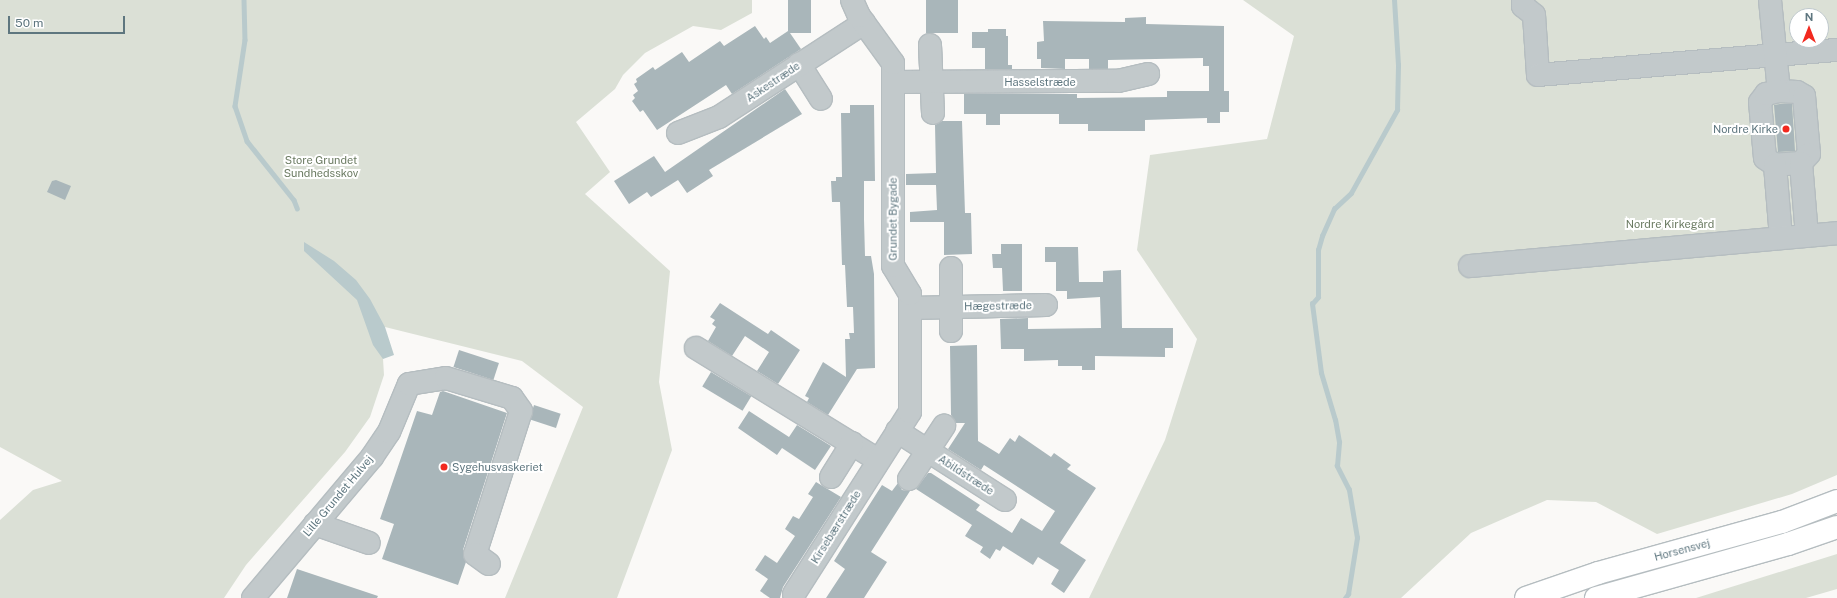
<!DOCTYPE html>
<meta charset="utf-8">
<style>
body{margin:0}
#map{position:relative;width:1837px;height:598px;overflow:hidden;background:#faf9f7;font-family:"Public Sans",sans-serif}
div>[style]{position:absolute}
.green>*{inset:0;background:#dbe0d6}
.water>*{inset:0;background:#b9cacc}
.stream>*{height:4.5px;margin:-2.25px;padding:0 2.25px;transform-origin:2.25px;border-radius:2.25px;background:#b9cacc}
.building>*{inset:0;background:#a9b6ba;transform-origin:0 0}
.roads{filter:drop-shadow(1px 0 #b5bdc0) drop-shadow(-1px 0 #b5bdc0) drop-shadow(0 1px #b5bdc0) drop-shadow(0 -1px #b5bdc0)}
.minor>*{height:22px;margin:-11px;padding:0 11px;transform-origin:11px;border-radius:11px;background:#c2c9cb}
.major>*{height:22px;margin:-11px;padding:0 11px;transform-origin:11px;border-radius:11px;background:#fff}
.dots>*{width:11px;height:11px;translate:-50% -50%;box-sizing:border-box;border:2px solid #fff;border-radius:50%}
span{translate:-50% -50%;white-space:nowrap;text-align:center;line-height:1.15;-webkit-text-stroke:4px #fff;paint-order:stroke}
.street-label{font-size:11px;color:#5e767f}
.poi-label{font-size:11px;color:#5e767f}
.right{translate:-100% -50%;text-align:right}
.left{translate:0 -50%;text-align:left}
.park-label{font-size:11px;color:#6b7b62}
.north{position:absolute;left:1789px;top:8px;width:40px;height:40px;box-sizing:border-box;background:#fff;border:1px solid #bfc8cc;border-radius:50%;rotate:0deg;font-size:11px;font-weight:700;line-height:16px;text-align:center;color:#5e767f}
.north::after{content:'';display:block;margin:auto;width:14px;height:18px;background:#f2291f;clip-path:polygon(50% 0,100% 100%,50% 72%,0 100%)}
.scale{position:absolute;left:8px;top:16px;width:117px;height:18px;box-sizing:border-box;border:2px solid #5e767f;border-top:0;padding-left:5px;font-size:12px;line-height:14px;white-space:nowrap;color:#5e767f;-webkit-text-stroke:3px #fff;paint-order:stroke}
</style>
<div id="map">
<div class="green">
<i style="clip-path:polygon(0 0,752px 0,752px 13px,721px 30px,693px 26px,645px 53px,623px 75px,615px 89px,576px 122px,610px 172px,585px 194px,670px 271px,659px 382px,672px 450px,617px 598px,505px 598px,583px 407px,522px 361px,381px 326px,384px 375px,370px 417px,345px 452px,246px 565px,224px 598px,0 598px,0 520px,33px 490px,62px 481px,0 447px)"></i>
<i style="clip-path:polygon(evenodd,1243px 0,1837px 0,1837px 475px,1792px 494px,1657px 534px,1596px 502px,1547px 500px,1471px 533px,1401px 598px,1089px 598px,1165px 440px,1197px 339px,1137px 250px,1150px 155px,1267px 139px,1294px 36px,1243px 0,1797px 16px,1821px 16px,1821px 40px,1797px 40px,1797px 16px)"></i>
<i style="clip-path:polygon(1837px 554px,1837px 589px,1806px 598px,1696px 598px)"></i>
</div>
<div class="water">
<i style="clip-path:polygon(304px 242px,334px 261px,356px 280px,370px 299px,385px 327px,394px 355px,383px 359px,373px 345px,357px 300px,304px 251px)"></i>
</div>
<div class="stream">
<i style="left:244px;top:0;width:40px;rotate:88.6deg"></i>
<i style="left:245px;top:40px;width:67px;rotate:98.6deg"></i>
<i style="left:235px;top:106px;width:37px;rotate:71deg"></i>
<i style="left:247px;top:141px;width:75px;rotate:51.5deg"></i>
<i style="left:294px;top:200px;width:9px;rotate:69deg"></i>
<i style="left:1345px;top:598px;width:5px;rotate:-53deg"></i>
<i style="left:1348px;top:594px;width:57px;rotate:-80.9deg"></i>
<i style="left:1357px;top:538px;width:49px;rotate:-99.5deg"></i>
<i style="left:1349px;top:490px;width:27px;rotate:-117deg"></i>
<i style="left:1337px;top:466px;width:24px;rotate:-85deg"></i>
<i style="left:1339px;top:442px;width:22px;rotate:-100deg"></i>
<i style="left:1335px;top:420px;width:49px;rotate:-106.6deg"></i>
<i style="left:1321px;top:373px;width:70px;rotate:-97.4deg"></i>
<i style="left:1312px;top:304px;width:9px;rotate:-49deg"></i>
<i style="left:1318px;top:297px;width:47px;rotate:-90deg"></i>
<i style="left:1318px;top:250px;width:15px;rotate:-74deg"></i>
<i style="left:1322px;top:236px;width:30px;rotate:-66deg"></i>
<i style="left:1334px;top:209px;width:23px;rotate:-43deg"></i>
<i style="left:1351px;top:193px;width:95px;rotate:-61deg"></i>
<i style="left:1397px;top:110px;width:45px;rotate:-88.7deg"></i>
<i style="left:1398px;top:65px;width:65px;rotate:-93.5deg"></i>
</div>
<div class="building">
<i style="clip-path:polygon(788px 0,811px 0,811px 33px,790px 33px,801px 49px,732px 94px,726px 85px,657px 130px,643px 110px,640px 112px,632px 101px,635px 98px,633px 95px,638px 91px,634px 84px,637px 82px,636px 79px,653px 67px,655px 70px,682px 52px,689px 62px,720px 41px,724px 46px,755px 26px,764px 39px,766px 37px,770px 43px,788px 31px)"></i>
<i style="left:926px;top:0;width:32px;height:33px"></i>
<i style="clip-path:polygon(1146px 17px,1146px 24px,1224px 26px,1224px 91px,1229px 91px,1229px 112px,1220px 112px,1220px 123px,1207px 123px,1207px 118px,1145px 120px,1145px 131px,1088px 131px,1088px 124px,1059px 124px,1059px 114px,1000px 114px,1000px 125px,986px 125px,986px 114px,964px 114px,964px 94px,1077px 94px,1077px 98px,1167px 97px,1167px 91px,1209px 91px,1209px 66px,1203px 66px,1203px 58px,1108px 60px,1108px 69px,1089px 69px,1089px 59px,1065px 59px,1065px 69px,1041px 68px,1041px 59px,1037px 59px,1037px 42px,1044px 41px,1043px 21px,1125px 22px,1125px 18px)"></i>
<i style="clip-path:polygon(988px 29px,1006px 29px,1006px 36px,1008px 36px,1008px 65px,1012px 65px,1012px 69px,985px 69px,985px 48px,972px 48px,972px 32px,988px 32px)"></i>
<i style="clip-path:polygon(785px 89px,802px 114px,709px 170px,713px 176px,687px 193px,678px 180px,651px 197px,647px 192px,629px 204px,614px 181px,654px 156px,665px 172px)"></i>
<i style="clip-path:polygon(1780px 104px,1792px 104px,1795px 151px,1778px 152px,1774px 105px)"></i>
<i style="clip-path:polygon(850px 105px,874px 105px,875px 181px,864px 181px,864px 219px,865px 256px,871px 256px,874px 274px,875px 368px,857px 369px,828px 415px,807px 402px,809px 398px,805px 396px,823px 362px,846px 377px,845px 339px,850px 339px,849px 333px,854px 333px,853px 307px,847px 307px,845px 265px,842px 265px,840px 202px,832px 202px,831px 181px,836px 181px,836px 177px,842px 177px,841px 113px,850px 113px)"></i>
<i style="clip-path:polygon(942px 121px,962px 121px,965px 213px,971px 213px,972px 254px,944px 255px,944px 222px,910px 222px,910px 212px,937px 210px,936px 185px,906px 185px,906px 174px,936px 173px,935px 125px)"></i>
<i style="clip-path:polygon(56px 180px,71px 186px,65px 200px,47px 192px,52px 181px)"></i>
<i style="clip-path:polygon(1001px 244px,1022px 244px,1022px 291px,1003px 291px,1002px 268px,993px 268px,992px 254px,1001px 254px)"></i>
<i style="clip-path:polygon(1045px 247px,1078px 247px,1079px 282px,1103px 282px,1103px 271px,1121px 270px,1122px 328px,1173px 328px,1173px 348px,1165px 348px,1165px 357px,1095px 356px,1095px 370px,1082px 370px,1082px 366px,1058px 366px,1058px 360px,1024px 361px,1024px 349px,1001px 349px,1000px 319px,1028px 318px,1028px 329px,1101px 328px,1100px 297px,1067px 299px,1067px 291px,1056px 291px,1056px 262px,1045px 262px)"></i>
<i style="clip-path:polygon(720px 303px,768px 334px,771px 330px,800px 350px,778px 384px,757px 371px,769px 352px,745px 336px,732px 356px,708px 341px,716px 327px,712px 324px,715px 320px,710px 317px)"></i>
<i style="clip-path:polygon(977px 345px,978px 441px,999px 454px,1010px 438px,1015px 442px,1019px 435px,1051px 457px,1054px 453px,1071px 465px,1067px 469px,1096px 488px,1060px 543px,1086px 560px,1064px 593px,1051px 584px,1059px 570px,1038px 557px,1033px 565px,1003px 546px,1000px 551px,996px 549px,990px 559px,980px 552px,983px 547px,965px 536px,972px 525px,916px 489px,928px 473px,931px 473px,980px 505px,976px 510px,1012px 533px,1021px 518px,1042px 531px,1055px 511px,984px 465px,981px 470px,948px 449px,965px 423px,956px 423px,951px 415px,950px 346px)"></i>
<i style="left:459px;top:350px;width:42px;height:18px;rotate:18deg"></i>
<i style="left:711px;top:372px;width:47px;height:17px;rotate:31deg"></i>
<i style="clip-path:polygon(443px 391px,507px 413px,463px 550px,466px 562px,458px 585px,382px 559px,394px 524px,380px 519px,417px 411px,432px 415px,440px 392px)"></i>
<i style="left:534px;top:405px;width:28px;height:15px;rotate:18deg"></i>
<i style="clip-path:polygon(749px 411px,789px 437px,797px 425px,831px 446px,815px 470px,782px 448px,777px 455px,738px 428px)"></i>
<i style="clip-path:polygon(816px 482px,841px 497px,783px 587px,780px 598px,770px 598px,760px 591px,768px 579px,755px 570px,765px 555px,777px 563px,795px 536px,785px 529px,793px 516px,799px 519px,813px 497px,808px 494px)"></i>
<i style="clip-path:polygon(898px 483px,902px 490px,910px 491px,871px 552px,887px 562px,864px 598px,826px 598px,845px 569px,834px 561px,852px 532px,882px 485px,892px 491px)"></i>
<i style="clip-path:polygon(297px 569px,378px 596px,377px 598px,287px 598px)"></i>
</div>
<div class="roads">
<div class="minor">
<i style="left:1523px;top:0;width:6px;rotate:90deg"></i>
<i style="left:1523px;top:6px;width:14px;rotate:39deg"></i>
<i style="left:1534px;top:15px;width:60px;rotate:86.2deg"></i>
<i style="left:1538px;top:75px;width:300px;rotate:-4.8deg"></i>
<i style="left:1770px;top:0;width:91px;rotate:84.4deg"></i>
<i style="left:930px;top:45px;width:68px;rotate:87.5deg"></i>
<i style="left:799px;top:64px;width:41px;rotate:57.8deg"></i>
<i style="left:893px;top:82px;width:225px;rotate:-0.3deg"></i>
<i style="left:1118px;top:81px;width:31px;rotate:-13deg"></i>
<i style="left:1779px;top:91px;width:18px;rotate:3deg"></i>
<i style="left:1797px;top:92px;width:8px;rotate:30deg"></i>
<i style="left:1804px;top:96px;width:58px;rotate:85.1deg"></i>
<i style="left:1809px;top:154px;width:12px;rotate:132deg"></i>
<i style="left:1801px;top:163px;width:26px;rotate:176deg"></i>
<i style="left:1775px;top:165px;width:12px;rotate:-145deg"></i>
<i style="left:1765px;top:158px;width:56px;rotate:-95.1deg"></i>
<i style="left:1760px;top:102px;width:10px;rotate:-53deg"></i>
<i style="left:1766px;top:94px;width:13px;rotate:-13deg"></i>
<i style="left:678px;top:133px;width:44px;rotate:-21.3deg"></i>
<i style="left:719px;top:117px;width:173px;rotate:-33deg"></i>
<i style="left:1801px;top:163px;width:73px;rotate:85.3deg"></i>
<i style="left:1775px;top:165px;width:73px;rotate:85.3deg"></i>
<i style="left:1470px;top:266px;width:368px;rotate:-5.1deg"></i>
<i style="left:910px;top:308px;width:136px;rotate:-1.3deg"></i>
<i style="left:951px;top:331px;width:63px;rotate:-90deg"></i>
<i style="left:696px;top:348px;width:214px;rotate:31.6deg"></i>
<i style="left:897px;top:431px;width:128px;rotate:32.6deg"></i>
<i style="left:831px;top:477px;width:40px;rotate:-58deg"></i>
<i style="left:909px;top:479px;width:64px;rotate:-56.6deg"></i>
<i style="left:315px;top:524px;width:57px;rotate:19.4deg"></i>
<i style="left:794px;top:594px;width:216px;rotate:-57.5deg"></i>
<i style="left:910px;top:412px;width:118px;rotate:-90deg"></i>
<i style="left:910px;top:294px;width:33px;rotate:-121deg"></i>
<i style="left:893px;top:266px;width:203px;rotate:-90deg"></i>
<i style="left:893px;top:63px;width:58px;rotate:-125.9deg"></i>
<i style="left:859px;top:16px;width:17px;rotate:-114deg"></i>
<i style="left:253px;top:598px;width:185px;rotate:-49.8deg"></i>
<i style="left:372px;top:457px;width:30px;rotate:-56deg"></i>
<i style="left:389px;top:432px;width:52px;rotate:-67.4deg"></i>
<i style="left:409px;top:384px;width:37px;rotate:-9deg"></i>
<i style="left:446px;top:378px;width:69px;rotate:16.9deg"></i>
<i style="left:512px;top:398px;width:16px;rotate:55deg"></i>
<i style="left:521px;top:411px;width:150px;rotate:107.8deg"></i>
<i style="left:475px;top:554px;width:17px;rotate:36deg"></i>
</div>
<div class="major">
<i style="left:1526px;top:598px;width:76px;rotate:-19.1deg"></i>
<i style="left:1598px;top:573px;width:191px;rotate:-15.5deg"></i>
<i style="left:1782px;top:522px;width:59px;rotate:-20.9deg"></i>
<i style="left:1596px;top:598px;width:199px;rotate:-15.7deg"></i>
<i style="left:1788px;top:544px;width:52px;rotate:-19.1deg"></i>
</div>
</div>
<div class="dots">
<i style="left:1786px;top:129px;background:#f2291f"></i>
<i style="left:444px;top:467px;background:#f2291f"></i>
</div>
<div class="street-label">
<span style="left:773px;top:82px;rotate:-34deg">Askestræde</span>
<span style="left:1040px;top:82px">Hasselstræde</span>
<span style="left:893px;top:219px;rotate:-90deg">Grundet Bygade</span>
<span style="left:998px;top:306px;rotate:-1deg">Hægestræde</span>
<span style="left:966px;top:475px;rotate:33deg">Abildstræde</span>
<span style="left:338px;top:496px;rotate:-50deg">Lille Grundet Hulvej</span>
<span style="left:836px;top:527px;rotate:-58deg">Kirsebærstræde</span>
<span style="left:1682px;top:550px;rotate:-15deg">Horsensvej</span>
</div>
<div class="poi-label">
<span class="right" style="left:1778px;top:129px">Nordre Kirke</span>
<span class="left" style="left:452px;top:467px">Sygehusvaskeriet</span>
</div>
<div class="park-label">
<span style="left:321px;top:167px">Store Grundet<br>Sundhedsskov</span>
<span style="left:1670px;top:224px">Nordre Kirkegård</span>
</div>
<div class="north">N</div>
<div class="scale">50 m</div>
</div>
